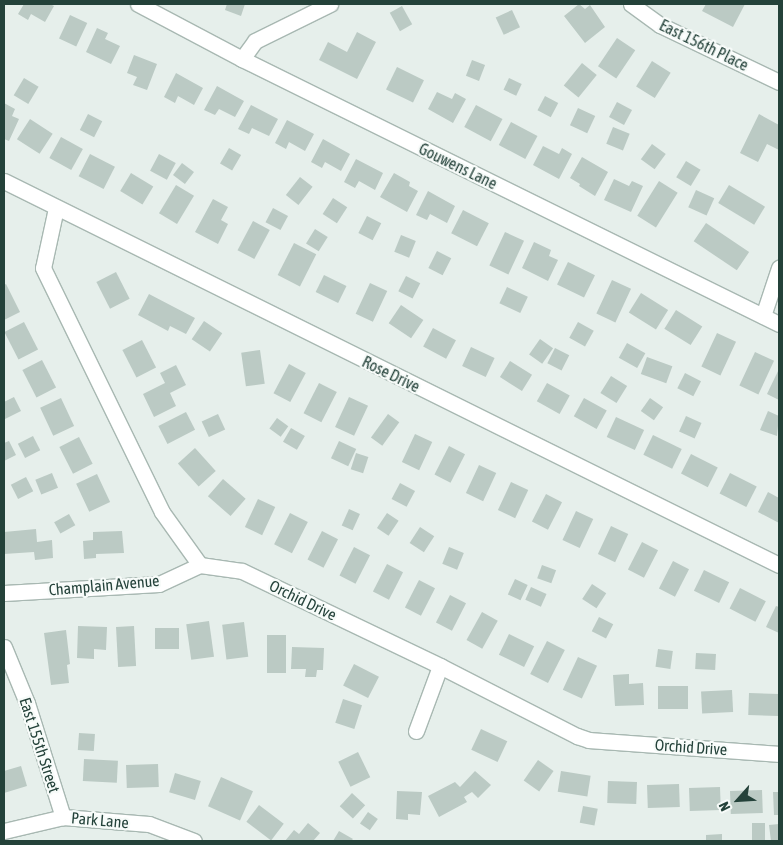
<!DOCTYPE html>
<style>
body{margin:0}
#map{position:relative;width:783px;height:845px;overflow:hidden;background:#e6efeb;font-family:"Asap Condensed",sans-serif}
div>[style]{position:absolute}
.building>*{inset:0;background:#bbcac4;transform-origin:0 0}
.roads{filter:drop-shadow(1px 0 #a8b8b2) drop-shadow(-1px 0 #a8b8b2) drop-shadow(0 1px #a8b8b2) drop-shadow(0 -1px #a8b8b2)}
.minor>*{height:15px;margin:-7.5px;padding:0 7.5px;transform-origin:7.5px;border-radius:7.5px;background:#fff}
span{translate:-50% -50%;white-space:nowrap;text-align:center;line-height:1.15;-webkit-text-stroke:4.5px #f7fbf9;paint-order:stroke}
.street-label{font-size:16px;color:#24423a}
.frame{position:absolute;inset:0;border:5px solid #24423a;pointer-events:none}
.north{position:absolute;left:713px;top:775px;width:50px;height:50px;-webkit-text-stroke:4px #f7fbf9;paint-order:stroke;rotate:244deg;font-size:14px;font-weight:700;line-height:20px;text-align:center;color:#24423a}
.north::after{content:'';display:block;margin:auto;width:18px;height:22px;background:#24423a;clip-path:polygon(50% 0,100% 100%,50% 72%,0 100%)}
</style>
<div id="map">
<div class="building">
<i style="clip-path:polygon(24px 4px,50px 4px,54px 6px,45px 22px,31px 14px,28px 20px,18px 14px)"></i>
<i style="clip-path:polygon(227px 4px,245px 4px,241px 16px,225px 10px)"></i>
<i style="clip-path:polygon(579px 4px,585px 9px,590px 5px,605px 27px,585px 43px,564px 16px)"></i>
<i style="clip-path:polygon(706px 4px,745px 4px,733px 27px,702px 11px)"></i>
<i style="left:402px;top:6px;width:21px;height:14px;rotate:61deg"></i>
<i style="left:512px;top:10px;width:19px;height:18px;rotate:65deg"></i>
<i style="left:70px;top:15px;width:19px;height:26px;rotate:25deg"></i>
<i style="clip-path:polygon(97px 28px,108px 33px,105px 39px,120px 46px,111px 64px,86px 52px)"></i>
<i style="clip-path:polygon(357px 32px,376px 42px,357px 79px,319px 60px,328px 42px,347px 52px)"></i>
<i style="left:617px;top:38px;width:22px;height:34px;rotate:34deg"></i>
<i style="clip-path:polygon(134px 55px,157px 64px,147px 90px,133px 85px,137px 77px,127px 73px)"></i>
<i style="left:472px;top:60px;width:14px;height:17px;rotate:21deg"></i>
<i style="left:652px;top:61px;width:22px;height:30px;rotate:32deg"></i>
<i style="left:582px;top:63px;width:19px;height:29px;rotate:39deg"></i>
<i style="left:397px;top:67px;width:30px;height:25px;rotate:26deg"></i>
<i style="clip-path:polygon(176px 73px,203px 88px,194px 105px,178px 96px,175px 103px,164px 97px)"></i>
<i style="left:24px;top:78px;width:17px;height:20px;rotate:31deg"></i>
<i style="left:509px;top:78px;width:14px;height:13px;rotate:25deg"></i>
<i style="clip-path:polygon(217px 86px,244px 101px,235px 117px,219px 109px,215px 115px,204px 110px)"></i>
<i style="clip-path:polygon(437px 92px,452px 99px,455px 93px,466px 99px,453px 123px,428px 109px)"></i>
<i style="left:545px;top:96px;width:15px;height:16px;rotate:28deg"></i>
<i style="left:617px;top:102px;width:17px;height:17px;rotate:28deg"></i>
<i style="clip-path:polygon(4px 103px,15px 109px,12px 116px,19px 119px,9px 141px,4px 139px)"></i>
<i style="clip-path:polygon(251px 105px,278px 119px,269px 136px,252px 128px,249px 134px,238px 129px)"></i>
<i style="left:476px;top:105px;width:30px;height:25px;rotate:28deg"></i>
<i style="left:578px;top:108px;width:19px;height:19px;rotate:25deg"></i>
<i style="left:88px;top:114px;width:16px;height:18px;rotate:27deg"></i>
<i style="clip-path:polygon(759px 114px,779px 125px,779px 150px,767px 144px,758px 162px,740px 153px)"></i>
<i style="left:30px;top:119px;width:27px;height:24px;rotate:33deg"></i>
<i style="clip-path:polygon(287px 120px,314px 134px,305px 151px,289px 142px,286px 149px,275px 143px)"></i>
<i style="left:511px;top:122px;width:30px;height:26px;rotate:28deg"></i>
<i style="left:613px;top:127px;width:18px;height:18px;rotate:22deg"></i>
<i style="left:61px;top:137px;width:25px;height:24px;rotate:29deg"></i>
<i style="clip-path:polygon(323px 139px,350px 154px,341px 171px,325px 162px,322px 168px,311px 162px)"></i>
<i style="left:652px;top:144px;width:17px;height:19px;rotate:36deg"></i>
<i style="clip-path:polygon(543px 146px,559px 154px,562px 148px,572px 154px,559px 179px,533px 165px)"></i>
<i style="left:229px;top:148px;width:14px;height:18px;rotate:30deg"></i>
<i style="left:90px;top:154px;width:28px;height:25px;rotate:27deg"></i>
<i style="left:159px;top:154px;width:19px;height:19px;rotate:28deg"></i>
<i style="clip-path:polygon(582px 157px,608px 172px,595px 196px,579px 186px,580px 184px,570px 178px)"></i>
<i style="clip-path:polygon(356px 159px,383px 173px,375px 190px,359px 181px,355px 188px,344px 182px)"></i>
<i style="left:686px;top:161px;width:17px;height:19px;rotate:31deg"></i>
<i style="left:182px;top:163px;width:15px;height:15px;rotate:37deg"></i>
<i style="left:131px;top:173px;width:26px;height:21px;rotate:31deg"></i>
<i style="clip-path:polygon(394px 173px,410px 182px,409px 186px,418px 191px,407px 212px,380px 197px)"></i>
<i style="left:300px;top:177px;width:16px;height:23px;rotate:38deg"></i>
<i style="clip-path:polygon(614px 179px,629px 186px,632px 181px,643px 186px,631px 212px,604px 200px)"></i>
<i style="left:659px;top:181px;width:22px;height:41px;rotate:32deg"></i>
<i style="left:176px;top:185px;width:21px;height:33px;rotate:31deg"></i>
<i style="left:729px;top:185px;width:42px;height:21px;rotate:31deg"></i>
<i style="left:696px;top:190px;width:20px;height:19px;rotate:24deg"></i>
<i style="clip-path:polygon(428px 191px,455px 206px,447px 223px,430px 214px,427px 220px,416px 215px)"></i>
<i style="left:333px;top:198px;width:17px;height:19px;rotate:33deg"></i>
<i style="clip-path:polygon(213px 199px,228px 207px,221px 220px,228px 224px,218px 244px,195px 232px)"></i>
<i style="left:273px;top:208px;width:17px;height:16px;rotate:28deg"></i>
<i style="left:463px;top:210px;width:29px;height:26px;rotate:27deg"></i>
<i style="left:367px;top:216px;width:16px;height:19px;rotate:27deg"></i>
<i style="left:253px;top:221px;width:19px;height:33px;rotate:28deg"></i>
<i style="left:706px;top:223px;width:52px;height:22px;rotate:34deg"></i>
<i style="left:315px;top:229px;width:15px;height:17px;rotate:32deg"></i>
<i style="left:505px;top:232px;width:21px;height:37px;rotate:25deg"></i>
<i style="left:401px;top:235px;width:16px;height:18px;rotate:22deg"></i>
<i style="clip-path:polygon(534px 242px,551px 250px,549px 256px,558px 260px,548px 281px,522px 268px)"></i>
<i style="left:294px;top:243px;width:25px;height:36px;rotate:27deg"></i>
<i style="left:437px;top:251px;width:16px;height:19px;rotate:27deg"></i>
<i style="left:568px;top:262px;width:30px;height:25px;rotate:26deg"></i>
<i style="left:116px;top:272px;width:30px;height:22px;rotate:63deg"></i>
<i style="left:324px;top:275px;width:25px;height:19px;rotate:26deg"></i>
<i style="left:406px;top:276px;width:16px;height:17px;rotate:27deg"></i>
<i style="left:612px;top:280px;width:21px;height:37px;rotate:25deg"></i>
<i style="left:370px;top:283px;width:19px;height:34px;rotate:25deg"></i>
<i style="clip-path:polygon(6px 284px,20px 312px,4px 320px,4px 285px)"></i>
<i style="left:507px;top:287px;width:23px;height:18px;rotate:25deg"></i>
<i style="left:641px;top:293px;width:32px;height:23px;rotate:32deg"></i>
<i style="clip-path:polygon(149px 294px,195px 318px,186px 334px,170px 326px,168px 331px,138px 315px)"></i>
<i style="left:401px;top:305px;width:27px;height:22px;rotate:34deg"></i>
<i style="left:676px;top:310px;width:31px;height:22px;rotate:32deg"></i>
<i style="left:204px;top:321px;width:22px;height:22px;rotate:34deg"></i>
<i style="left:24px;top:322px;width:31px;height:22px;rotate:63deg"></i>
<i style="left:578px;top:322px;width:18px;height:18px;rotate:29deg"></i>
<i style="left:433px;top:328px;width:26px;height:21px;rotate:28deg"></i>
<i style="left:717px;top:333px;width:21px;height:37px;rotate:25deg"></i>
<i style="left:540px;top:339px;width:16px;height:19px;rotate:35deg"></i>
<i style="left:142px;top:340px;width:31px;height:22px;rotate:63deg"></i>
<i style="left:627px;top:343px;width:21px;height:17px;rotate:29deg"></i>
<i style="left:471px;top:347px;width:26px;height:21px;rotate:25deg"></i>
<i style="left:555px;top:348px;width:16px;height:17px;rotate:27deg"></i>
<i style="left:260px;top:350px;width:34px;height:19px;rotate:82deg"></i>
<i style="left:755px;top:352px;width:21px;height:37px;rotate:25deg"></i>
<i style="left:647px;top:357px;width:27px;height:18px;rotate:20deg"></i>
<i style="left:42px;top:360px;width:31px;height:22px;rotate:63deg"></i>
<i style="left:510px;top:361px;width:26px;height:19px;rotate:32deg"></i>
<i style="left:289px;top:364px;width:19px;height:33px;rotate:28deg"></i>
<i style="clip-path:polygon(176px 365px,186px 385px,170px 393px,176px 406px,154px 417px,143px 394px,165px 383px,160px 373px)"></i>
<i style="clip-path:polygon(779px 369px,779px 400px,767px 394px)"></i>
<i style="left:685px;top:373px;width:18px;height:17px;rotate:27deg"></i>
<i style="left:611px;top:376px;width:19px;height:20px;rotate:32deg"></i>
<i style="left:319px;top:383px;width:20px;height:34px;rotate:27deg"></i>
<i style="left:547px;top:383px;width:26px;height:21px;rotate:29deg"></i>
<i style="clip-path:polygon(14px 397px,21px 411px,5px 419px,4px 402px)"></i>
<i style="left:349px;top:397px;width:21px;height:33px;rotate:25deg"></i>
<i style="left:61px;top:398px;width:31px;height:23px;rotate:65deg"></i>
<i style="left:584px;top:398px;width:26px;height:21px;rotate:29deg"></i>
<i style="left:650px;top:398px;width:16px;height:16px;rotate:35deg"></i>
<i style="clip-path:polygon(768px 411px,779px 416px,777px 436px,760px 430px)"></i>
<i style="left:186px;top:412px;width:20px;height:31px;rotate:63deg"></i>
<i style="left:218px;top:414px;width:17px;height:18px;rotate:65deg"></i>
<i style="left:388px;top:414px;width:14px;height:29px;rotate:36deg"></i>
<i style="left:686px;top:416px;width:17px;height:17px;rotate:24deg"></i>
<i style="left:616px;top:417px;width:31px;height:22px;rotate:25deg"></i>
<i style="left:277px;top:418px;width:14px;height:13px;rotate:36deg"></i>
<i style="left:291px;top:428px;width:16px;height:16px;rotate:30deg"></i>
<i style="left:415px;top:434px;width:19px;height:31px;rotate:25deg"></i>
<i style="left:653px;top:435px;width:32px;height:22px;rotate:26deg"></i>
<i style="left:33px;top:436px;width:16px;height:17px;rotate:63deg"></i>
<i style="left:79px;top:437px;width:30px;height:22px;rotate:63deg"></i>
<i style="clip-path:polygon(9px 441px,16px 455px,4px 461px,4px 443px)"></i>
<i style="left:339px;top:441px;width:19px;height:19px;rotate:25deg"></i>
<i style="left:449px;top:446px;width:18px;height:32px;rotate:27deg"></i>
<i style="left:195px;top:448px;width:31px;height:23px;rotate:48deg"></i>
<i style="left:356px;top:453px;width:13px;height:17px;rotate:18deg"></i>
<i style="left:691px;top:454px;width:30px;height:22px;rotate:27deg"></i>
<i style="left:479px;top:465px;width:19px;height:31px;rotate:25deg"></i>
<i style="left:52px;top:473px;width:16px;height:18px;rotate:68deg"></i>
<i style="left:730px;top:473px;width:30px;height:23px;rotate:27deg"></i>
<i style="left:97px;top:474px;width:31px;height:23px;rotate:65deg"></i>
<i style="left:26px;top:477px;width:16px;height:17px;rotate:63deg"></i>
<i style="left:223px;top:479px;width:30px;height:23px;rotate:41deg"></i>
<i style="left:511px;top:482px;width:19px;height:31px;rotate:25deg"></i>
<i style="left:400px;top:483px;width:17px;height:18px;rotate:28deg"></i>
<i style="clip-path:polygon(768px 492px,779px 498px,779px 523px,758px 512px)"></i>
<i style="left:546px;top:494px;width:18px;height:31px;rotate:27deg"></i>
<i style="left:258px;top:499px;width:19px;height:31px;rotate:25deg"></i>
<i style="left:349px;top:509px;width:12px;height:18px;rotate:24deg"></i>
<i style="left:576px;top:511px;width:19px;height:32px;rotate:25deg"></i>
<i style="left:290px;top:513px;width:20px;height:35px;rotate:27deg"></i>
<i style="left:387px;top:513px;width:14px;height:18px;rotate:34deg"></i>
<i style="left:69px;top:514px;width:13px;height:17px;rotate:61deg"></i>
<i style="left:611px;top:526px;width:19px;height:31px;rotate:25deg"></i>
<i style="left:420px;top:527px;width:17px;height:19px;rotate:33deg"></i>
<i style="clip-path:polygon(36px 529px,37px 542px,52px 540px,53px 558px,35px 560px,34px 552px,4px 554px,4px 532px)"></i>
<i style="clip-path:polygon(122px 531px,124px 553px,96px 554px,96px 558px,84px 559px,83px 541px,93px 540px,93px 532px)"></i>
<i style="left:322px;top:531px;width:18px;height:32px;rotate:27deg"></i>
<i style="left:642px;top:542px;width:18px;height:31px;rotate:27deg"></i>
<i style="left:354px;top:547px;width:18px;height:32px;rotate:27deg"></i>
<i style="left:449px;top:547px;width:16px;height:18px;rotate:22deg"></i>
<i style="left:673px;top:561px;width:18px;height:31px;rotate:27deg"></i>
<i style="left:387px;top:564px;width:18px;height:31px;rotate:27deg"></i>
<i style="left:542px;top:565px;width:15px;height:14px;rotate:20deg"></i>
<i style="left:704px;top:570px;width:28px;height:23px;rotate:26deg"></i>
<i style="left:515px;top:579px;width:14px;height:17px;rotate:25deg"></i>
<i style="left:419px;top:580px;width:18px;height:31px;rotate:27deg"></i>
<i style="left:592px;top:584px;width:17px;height:18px;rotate:33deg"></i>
<i style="left:531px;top:587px;width:17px;height:14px;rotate:24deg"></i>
<i style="left:740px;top:588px;width:29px;height:23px;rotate:27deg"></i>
<i style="left:450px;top:595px;width:18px;height:31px;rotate:27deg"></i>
<i style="clip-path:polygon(776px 606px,779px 607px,779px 633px,766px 627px)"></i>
<i style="left:482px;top:612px;width:18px;height:32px;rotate:29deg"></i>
<i style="left:599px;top:617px;width:16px;height:16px;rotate:27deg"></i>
<i style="left:209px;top:621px;width:36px;height:23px;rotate:82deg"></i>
<i style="left:244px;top:622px;width:35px;height:22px;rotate:83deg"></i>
<i style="clip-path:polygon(78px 626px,107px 627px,106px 650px,94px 649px,94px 659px,77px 658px)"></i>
<i style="left:134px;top:626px;width:40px;height:18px;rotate:87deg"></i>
<i style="left:155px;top:628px;width:24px;height:21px"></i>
<i style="clip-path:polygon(66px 630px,70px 664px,67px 665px,69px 683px,51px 685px,44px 633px)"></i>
<i style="left:509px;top:634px;width:28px;height:23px;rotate:26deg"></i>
<i style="left:267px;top:635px;width:19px;height:38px"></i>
<i style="left:547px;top:641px;width:20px;height:37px;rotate:27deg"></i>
<i style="clip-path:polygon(292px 647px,324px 648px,323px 670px,317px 670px,316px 677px,305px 677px,306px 669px,291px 669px)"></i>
<i style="left:658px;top:649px;width:15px;height:18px;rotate:8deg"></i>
<i style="left:696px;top:653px;width:20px;height:16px;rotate:3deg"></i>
<i style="left:578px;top:657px;width:21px;height:36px;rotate:25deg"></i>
<i style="left:354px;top:664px;width:28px;height:24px;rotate:27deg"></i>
<i style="clip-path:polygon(629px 674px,629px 684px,643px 683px,644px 705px,615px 706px,613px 675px)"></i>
<i style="left:658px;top:686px;width:30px;height:23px"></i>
<i style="left:732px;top:690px;width:22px;height:31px;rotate:87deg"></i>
<i style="left:749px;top:693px;width:30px;height:22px;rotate:2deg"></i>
<i style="left:343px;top:699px;width:20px;height:25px;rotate:18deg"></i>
<i style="left:481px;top:729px;width:29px;height:23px;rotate:25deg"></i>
<i style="left:79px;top:733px;width:16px;height:17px;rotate:4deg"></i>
<i style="left:358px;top:752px;width:28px;height:22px;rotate:64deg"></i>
<i style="left:84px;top:759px;width:34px;height:22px;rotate:3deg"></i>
<i style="left:538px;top:760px;width:19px;height:25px;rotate:35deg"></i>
<i style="left:158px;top:764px;width:23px;height:32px;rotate:88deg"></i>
<i style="clip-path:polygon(21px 766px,27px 786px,4px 793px,4px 771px)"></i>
<i style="clip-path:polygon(475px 771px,491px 785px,478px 798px,472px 792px,464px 797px,467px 802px,439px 817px,428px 796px,455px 782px,460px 787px)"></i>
<i style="left:561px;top:771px;width:30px;height:21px;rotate:9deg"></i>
<i style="left:175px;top:773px;width:27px;height:20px;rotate:17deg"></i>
<i style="left:221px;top:777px;width:35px;height:32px;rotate:24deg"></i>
<i style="left:608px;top:781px;width:29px;height:22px;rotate:2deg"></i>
<i style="left:679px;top:784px;width:23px;height:32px;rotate:88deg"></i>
<i style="left:720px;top:787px;width:23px;height:31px;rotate:88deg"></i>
<i style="left:762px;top:790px;width:23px;height:32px;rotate:88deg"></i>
<i style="clip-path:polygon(397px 791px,422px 792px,420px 815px,408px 814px,408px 820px,396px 819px)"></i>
<i style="clip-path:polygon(773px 792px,779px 792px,779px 815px,774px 815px)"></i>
<i style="left:352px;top:793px;width:18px;height:18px;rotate:43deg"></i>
<i style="left:259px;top:805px;width:31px;height:21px;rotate:37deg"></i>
<i style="left:583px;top:806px;width:15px;height:17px;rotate:11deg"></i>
<i style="left:368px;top:812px;width:12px;height:14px;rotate:35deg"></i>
<i style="clip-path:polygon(308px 823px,320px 833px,313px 841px,285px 841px,294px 830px,299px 834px)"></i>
<i style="left:752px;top:823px;width:13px;height:18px"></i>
<i style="clip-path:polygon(779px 824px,779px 841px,771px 841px,769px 825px)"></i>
<i style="clip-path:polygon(339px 831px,353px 839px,351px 841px,333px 841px)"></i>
<i style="clip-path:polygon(722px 834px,722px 841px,706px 841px,706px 835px)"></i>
</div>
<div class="roads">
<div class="minor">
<i style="left:138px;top:4px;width:118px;rotate:27.9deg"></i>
<i style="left:242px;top:59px;width:599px;rotate:26.27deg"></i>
<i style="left:631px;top:4px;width:36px;rotate:36deg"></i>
<i style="left:660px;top:25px;width:132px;rotate:25.6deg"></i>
<i style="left:242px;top:59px;width:22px;rotate:-54deg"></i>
<i style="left:255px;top:41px;width:84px;rotate:-26.3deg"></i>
<i style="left:4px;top:181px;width:865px;rotate:26.36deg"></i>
<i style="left:56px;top:208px;width:61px;rotate:102.2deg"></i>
<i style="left:43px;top:268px;width:271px;rotate:64deg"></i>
<i style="left:162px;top:512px;width:65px;rotate:54.4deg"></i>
<i style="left:200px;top:565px;width:42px;rotate:8.1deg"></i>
<i style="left:242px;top:571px;width:220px;rotate:25.6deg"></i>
<i style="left:440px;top:666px;width:154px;rotate:27.1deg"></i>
<i style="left:577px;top:736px;width:13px;rotate:18deg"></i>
<i style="left:589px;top:740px;width:191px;rotate:4.2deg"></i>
<i style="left:763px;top:316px;width:51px;rotate:-71.6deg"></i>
<i style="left:4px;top:593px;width:155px;rotate:-3.3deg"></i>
<i style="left:159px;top:584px;width:45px;rotate:-24.9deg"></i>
<i style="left:4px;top:647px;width:61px;rotate:67.7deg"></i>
<i style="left:27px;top:703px;width:120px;rotate:72.5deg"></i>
<i style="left:416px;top:731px;width:69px;rotate:-69.7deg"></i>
<i style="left:4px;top:831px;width:61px;rotate:-13.3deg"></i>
<i style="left:63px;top:817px;width:86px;rotate:4.7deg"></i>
<i style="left:149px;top:824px;width:48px;rotate:20.7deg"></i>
</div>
</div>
<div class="street-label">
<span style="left:704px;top:45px;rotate:26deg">East 156th Place</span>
<span style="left:458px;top:166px;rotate:26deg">Gouwens Lane</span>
<span style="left:391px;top:374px;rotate:26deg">Rose Drive</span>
<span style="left:104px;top:585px;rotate:-5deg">Champlain Avenue</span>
<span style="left:303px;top:600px;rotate:26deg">Orchid Drive</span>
<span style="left:40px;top:745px;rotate:72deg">East 155th Street</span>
<span style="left:691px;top:747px;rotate:4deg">Orchid Drive</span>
<span style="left:100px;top:820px;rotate:5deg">Park Lane</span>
</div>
<div class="frame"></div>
<div class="north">N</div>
</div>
